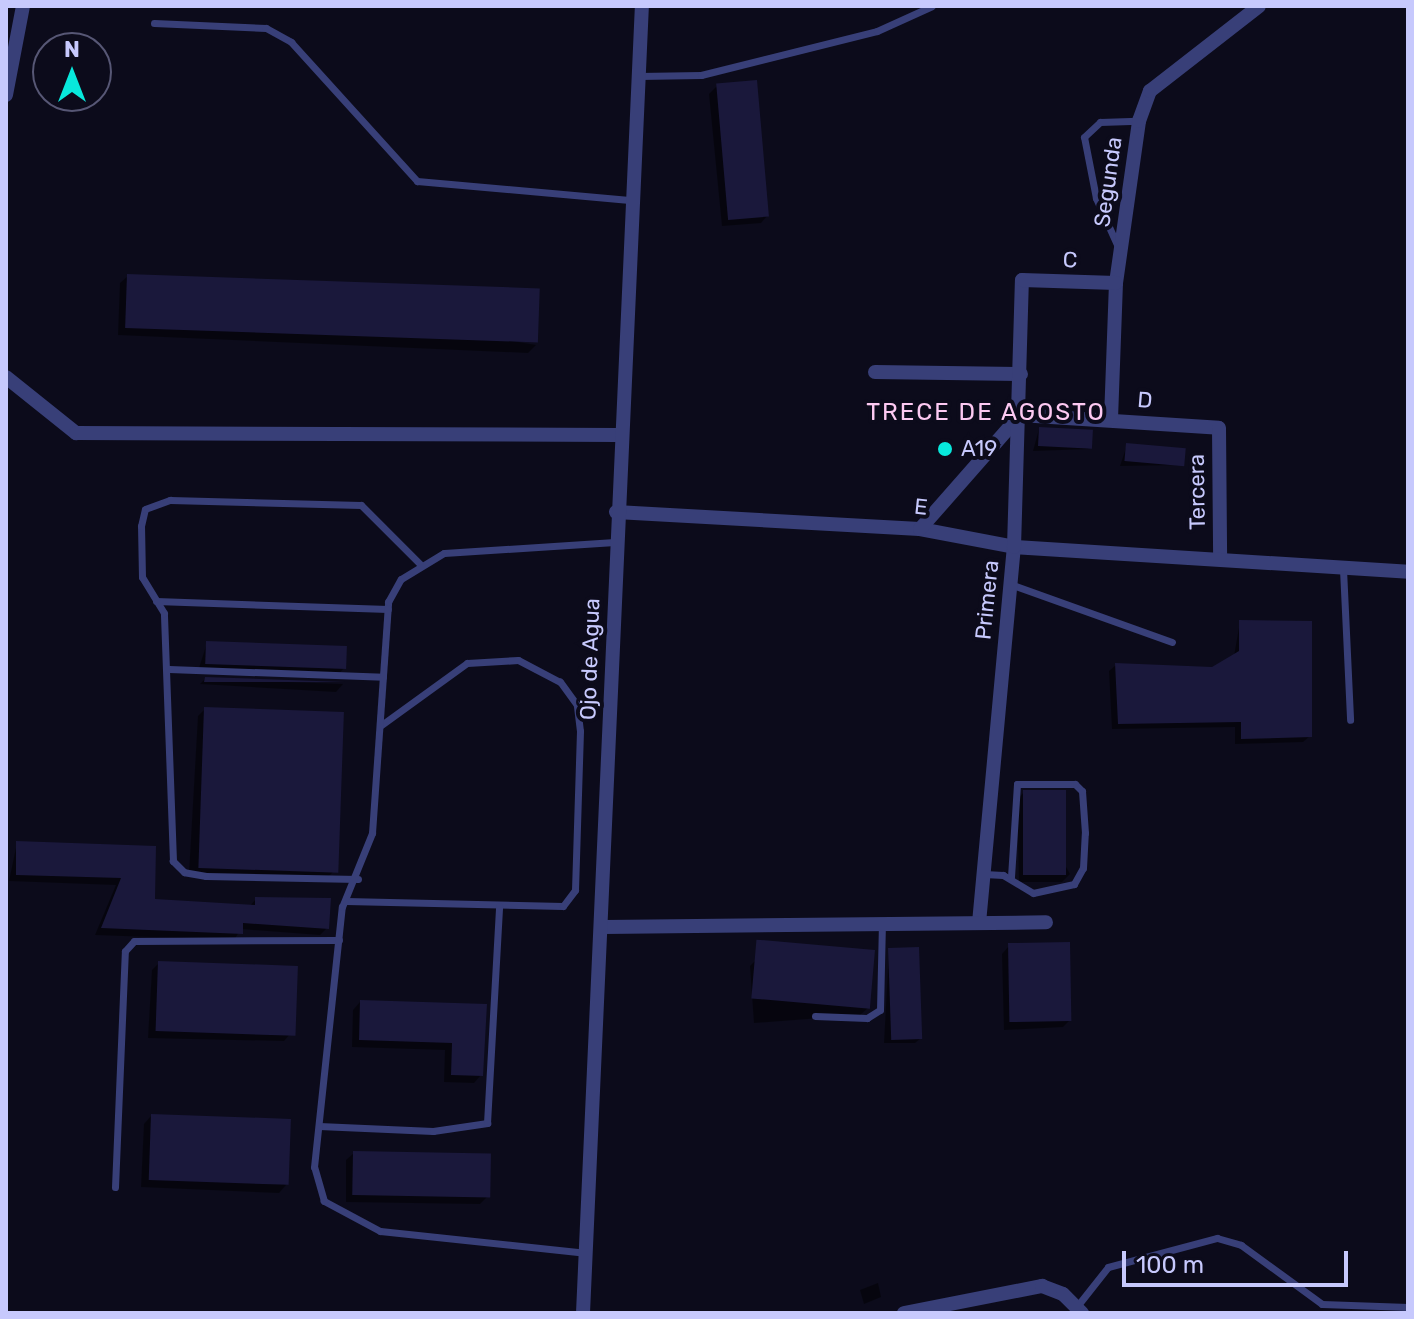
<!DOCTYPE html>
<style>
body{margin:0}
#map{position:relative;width:1414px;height:1319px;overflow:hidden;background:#0c0b1b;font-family:Rubik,sans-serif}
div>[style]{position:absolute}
.shadow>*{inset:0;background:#0007}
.building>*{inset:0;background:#1a183b;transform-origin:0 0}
.service>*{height:7px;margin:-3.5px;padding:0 3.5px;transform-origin:3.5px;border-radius:3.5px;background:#383f78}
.minor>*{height:14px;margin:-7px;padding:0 7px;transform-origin:7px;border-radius:7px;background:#383f78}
.dots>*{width:22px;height:22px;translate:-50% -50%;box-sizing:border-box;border:4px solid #0c0b1b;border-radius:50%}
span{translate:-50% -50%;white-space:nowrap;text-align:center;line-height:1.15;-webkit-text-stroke:8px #0c0b1b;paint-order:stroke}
.street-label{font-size:22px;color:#c7c9fd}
.poi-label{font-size:22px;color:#c7c9fd}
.left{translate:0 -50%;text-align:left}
.neighbourhood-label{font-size:24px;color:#fdc9f2;letter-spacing:2px}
.frame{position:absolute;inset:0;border:8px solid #c7c9fd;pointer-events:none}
.north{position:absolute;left:32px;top:32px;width:80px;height:80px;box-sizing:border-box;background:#0c0b1b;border:2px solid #575775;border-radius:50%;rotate:0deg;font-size:22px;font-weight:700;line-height:32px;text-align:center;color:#c7c9fd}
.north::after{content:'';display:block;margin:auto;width:28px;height:36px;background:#08e8dc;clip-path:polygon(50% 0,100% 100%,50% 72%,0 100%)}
.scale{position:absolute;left:1122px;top:1251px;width:226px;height:36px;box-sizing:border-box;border:4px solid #c7c9fd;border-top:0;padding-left:10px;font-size:24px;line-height:28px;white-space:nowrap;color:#c7c9fd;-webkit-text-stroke:6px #0c0b1b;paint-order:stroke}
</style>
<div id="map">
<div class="shadow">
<i style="clip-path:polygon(717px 86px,768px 215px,761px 223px,722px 226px,709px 94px)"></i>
<i style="clip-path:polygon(128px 276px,536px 345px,528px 353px,118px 335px,120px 283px)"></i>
<i style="clip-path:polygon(1039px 429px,1090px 449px,1033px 451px)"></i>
<i style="clip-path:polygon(1127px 445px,1182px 465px,1120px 466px)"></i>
<i style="clip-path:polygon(1240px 622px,1310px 736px,1303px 742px,1235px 744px,1235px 727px,1112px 729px,1109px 671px,1116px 665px,1213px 669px,1234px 656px)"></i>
<i style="clip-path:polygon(207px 643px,344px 668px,337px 676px,198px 671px)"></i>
<i style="clip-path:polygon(205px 679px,343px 684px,336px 692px,200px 684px)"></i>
<i style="clip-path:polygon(205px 709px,334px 871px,326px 879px,189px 874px,198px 716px)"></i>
<i style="clip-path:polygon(1024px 792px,1070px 874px,1062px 882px,1019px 882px,1017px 800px)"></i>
<i style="clip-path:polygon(17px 843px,154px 848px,153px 901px,249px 907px,256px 899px,327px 928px,320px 935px,241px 929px,234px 940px,95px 935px,116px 885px,9px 881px)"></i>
<i style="clip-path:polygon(1009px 946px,1070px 1020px,1063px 1027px,1004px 1030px,1002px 954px)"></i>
<i style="clip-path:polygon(889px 951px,921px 1038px,915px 1043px,884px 1043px)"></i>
<i style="clip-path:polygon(757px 959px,868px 1008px,860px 1015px,754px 1023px,750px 966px)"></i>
<i style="clip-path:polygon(159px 963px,291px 1033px,284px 1041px,148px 1038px,152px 970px)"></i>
<i style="clip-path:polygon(360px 1002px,485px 1006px,481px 1075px,474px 1083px,444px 1082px,445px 1050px,352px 1047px,353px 1010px)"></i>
<i style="clip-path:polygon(151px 1116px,286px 1185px,279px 1193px,141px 1187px,144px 1124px)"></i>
<i style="clip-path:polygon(354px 1153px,488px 1196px,480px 1204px,346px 1202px,346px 1160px)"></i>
<i style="clip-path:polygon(878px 1283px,881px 1297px,864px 1304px,860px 1290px)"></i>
</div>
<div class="building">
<i style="left:757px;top:80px;width:137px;height:41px;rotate:85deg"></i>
<i style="left:127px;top:274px;width:413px;height:54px;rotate:2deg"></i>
<i style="left:1039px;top:427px;width:54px;height:19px;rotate:3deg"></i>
<i style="left:1126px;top:443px;width:60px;height:18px;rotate:5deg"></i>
<i style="clip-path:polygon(1239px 620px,1312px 621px,1312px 737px,1241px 739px,1241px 722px,1118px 724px,1115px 663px,1212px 667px,1239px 651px)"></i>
<i style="left:206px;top:641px;width:141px;height:23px;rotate:2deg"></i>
<i style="clip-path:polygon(205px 677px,345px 682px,204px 682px)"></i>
<i style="left:204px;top:707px;width:140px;height:161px;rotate:2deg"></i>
<i style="left:1023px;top:790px;width:43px;height:85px"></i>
<i style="clip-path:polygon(16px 841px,156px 846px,155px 899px,255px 905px,255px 897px,331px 898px,329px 929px,243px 923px,243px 934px,101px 928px,121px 878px,16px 875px)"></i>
<i style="left:1070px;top:942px;width:79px;height:62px;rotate:89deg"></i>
<i style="left:919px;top:947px;width:92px;height:31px;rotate:88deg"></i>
<i style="left:875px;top:950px;width:59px;height:119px;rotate:95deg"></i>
<i style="left:158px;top:961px;width:140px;height:70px;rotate:2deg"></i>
<i style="clip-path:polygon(360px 1000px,487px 1004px,483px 1076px,451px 1075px,452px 1043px,359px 1040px)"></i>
<i style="left:151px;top:1114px;width:140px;height:66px;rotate:2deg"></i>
<i style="left:353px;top:1151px;width:138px;height:44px;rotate:1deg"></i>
</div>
<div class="service">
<i style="left:154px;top:23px;width:112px;rotate:2.6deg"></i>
<i style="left:266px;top:28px;width:29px;rotate:29deg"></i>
<i style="left:291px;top:42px;width:188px;rotate:47.8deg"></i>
<i style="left:417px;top:181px;width:216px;rotate:5.1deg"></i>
<i style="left:639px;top:76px;width:62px;rotate:-0.9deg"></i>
<i style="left:701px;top:75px;width:181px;rotate:-14deg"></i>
<i style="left:877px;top:31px;width:60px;rotate:-24.4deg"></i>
<i style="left:1119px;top:249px;width:56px;rotate:-114.3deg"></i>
<i style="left:1096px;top:198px;width:62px;rotate:-101.1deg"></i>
<i style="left:1084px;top:137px;width:22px;rotate:-43deg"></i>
<i style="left:1100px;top:122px;width:38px;rotate:-2deg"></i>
<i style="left:1343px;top:569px;width:151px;rotate:87.3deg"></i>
<i style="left:1010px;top:584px;width:172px;rotate:19.7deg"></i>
<i style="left:156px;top:601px;width:232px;rotate:2deg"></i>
<i style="left:169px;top:669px;width:214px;rotate:2.1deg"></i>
<i style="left:984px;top:874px;width:19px;rotate:3deg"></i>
<i style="left:1003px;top:875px;width:35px;rotate:31deg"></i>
<i style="left:1033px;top:893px;width:42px;rotate:-12.4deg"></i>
<i style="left:1074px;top:884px;width:18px;rotate:-61deg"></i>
<i style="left:1083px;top:868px;width:35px;rotate:-87deg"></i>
<i style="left:1085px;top:833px;width:42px;rotate:-94.1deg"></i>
<i style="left:1082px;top:791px;width:10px;rotate:-135deg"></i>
<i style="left:1075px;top:784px;width:58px;rotate:180deg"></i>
<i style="left:1017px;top:784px;width:94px;rotate:93.7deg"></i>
<i style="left:358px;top:879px;width:152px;rotate:-178.9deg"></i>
<i style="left:206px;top:876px;width:22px;rotate:-170deg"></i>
<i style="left:184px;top:872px;width:16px;rotate:-135deg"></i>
<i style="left:173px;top:861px;width:248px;rotate:-92.1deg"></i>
<i style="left:164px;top:613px;width:42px;rotate:-121.4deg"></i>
<i style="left:142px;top:577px;width:51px;rotate:-91.1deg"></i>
<i style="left:141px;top:526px;width:17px;rotate:-77deg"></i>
<i style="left:145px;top:509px;width:27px;rotate:-20deg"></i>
<i style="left:170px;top:500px;width:191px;rotate:1.5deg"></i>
<i style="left:361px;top:505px;width:85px;rotate:45deg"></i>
<i style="left:346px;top:901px;width:217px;rotate:1.3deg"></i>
<i style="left:563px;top:906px;width:20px;rotate:-53deg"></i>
<i style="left:575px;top:890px;width:159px;rotate:-88.2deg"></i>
<i style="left:580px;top:731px;width:26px;rotate:-97deg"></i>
<i style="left:577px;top:705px;width:29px;rotate:-126deg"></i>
<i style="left:560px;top:682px;width:47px;rotate:-152.4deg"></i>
<i style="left:518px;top:660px;width:51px;rotate:176.6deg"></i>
<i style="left:467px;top:663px;width:107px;rotate:144.1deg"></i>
<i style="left:815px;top:1016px;width:52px;rotate:2.2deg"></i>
<i style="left:867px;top:1018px;width:15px;rotate:-32deg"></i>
<i style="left:880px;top:1010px;width:86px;rotate:-88.7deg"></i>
<i style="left:319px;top:1126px;width:114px;rotate:2.5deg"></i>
<i style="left:433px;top:1131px;width:55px;rotate:-8.4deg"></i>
<i style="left:487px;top:1123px;width:217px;rotate:-86.8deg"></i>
<i style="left:115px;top:1187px;width:236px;rotate:-87.6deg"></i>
<i style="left:125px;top:951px;width:13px;rotate:-48deg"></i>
<i style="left:134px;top:941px;width:205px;rotate:-0.3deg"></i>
<i style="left:587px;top:1253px;width:208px;rotate:-173.9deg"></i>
<i style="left:380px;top:1231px;width:64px;rotate:-151.8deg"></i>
<i style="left:324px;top:1201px;width:35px;rotate:-106deg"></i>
<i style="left:314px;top:1167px;width:262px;rotate:-83.9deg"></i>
<i style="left:342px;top:907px;width:80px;rotate:-67.9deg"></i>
<i style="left:372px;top:833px;width:232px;rotate:-86deg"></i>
<i style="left:388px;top:602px;width:26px;rotate:-61deg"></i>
<i style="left:401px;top:579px;width:50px;rotate:-31.2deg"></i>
<i style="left:444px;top:553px;width:171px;rotate:-3.7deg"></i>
<i style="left:1078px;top:1305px;width:48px;rotate:-51.7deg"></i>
<i style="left:1108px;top:1267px;width:113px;rotate:-14.9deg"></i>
<i style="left:1217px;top:1238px;width:25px;rotate:16deg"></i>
<i style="left:1241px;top:1245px;width:100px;rotate:36.1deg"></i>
<i style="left:1322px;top:1304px;width:86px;rotate:2deg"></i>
</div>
<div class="minor">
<i style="left:6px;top:95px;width:91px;rotate:-79.2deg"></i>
<i style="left:875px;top:372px;width:146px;rotate:0.8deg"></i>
<i style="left:6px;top:377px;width:90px;rotate:38.7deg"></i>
<i style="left:76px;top:433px;width:542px;rotate:0.21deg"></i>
<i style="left:1020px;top:415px;width:199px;rotate:3.7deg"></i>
<i style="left:1219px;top:428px;width:127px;rotate:89.5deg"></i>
<i style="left:1111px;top:419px;width:136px;rotate:-87.9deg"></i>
<i style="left:1116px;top:283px;width:164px;rotate:-81.9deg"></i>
<i style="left:1139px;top:121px;width:32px;rotate:-70deg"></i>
<i style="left:1150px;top:91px;width:138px;rotate:-37.9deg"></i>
<i style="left:616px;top:512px;width:304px;rotate:3.2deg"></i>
<i style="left:920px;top:529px;width:96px;rotate:10.8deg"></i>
<i style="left:1014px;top:547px;width:395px;rotate:3.6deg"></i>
<i style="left:920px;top:529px;width:152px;rotate:-48.7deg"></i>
<i style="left:979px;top:923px;width:378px;rotate:-84.7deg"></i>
<i style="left:1014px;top:547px;width:267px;rotate:-88.3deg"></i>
<i style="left:1022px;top:280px;width:94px;rotate:1.8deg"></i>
<i style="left:604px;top:927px;width:442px;rotate:-0.6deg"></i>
<i style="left:583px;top:1313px;width:1308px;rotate:-87.42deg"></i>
<i style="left:904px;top:1313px;width:141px;rotate:-11.1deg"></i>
<i style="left:1042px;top:1286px;width:22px;rotate:21deg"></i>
<i style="left:1063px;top:1294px;width:27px;rotate:45deg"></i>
</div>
<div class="dots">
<i style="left:945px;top:449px;background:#08e8dc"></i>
</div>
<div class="street-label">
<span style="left:1108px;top:182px;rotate:-82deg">Segunda</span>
<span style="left:1070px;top:260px;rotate:2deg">C</span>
<span style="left:1145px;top:400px;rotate:5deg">D</span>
<span style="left:1197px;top:492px;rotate:-91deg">Tercera</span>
<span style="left:921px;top:507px;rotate:6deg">E</span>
<span style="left:987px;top:600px;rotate:-84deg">Primera</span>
<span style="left:590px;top:659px;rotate:-88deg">Ojo de Agua</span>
</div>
<div class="poi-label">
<span class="left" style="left:961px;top:449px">A19</span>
</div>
<div class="neighbourhood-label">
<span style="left:986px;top:413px">TRECE DE AGOSTO</span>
</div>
<div class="frame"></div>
<div class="north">N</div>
<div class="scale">100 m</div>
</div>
